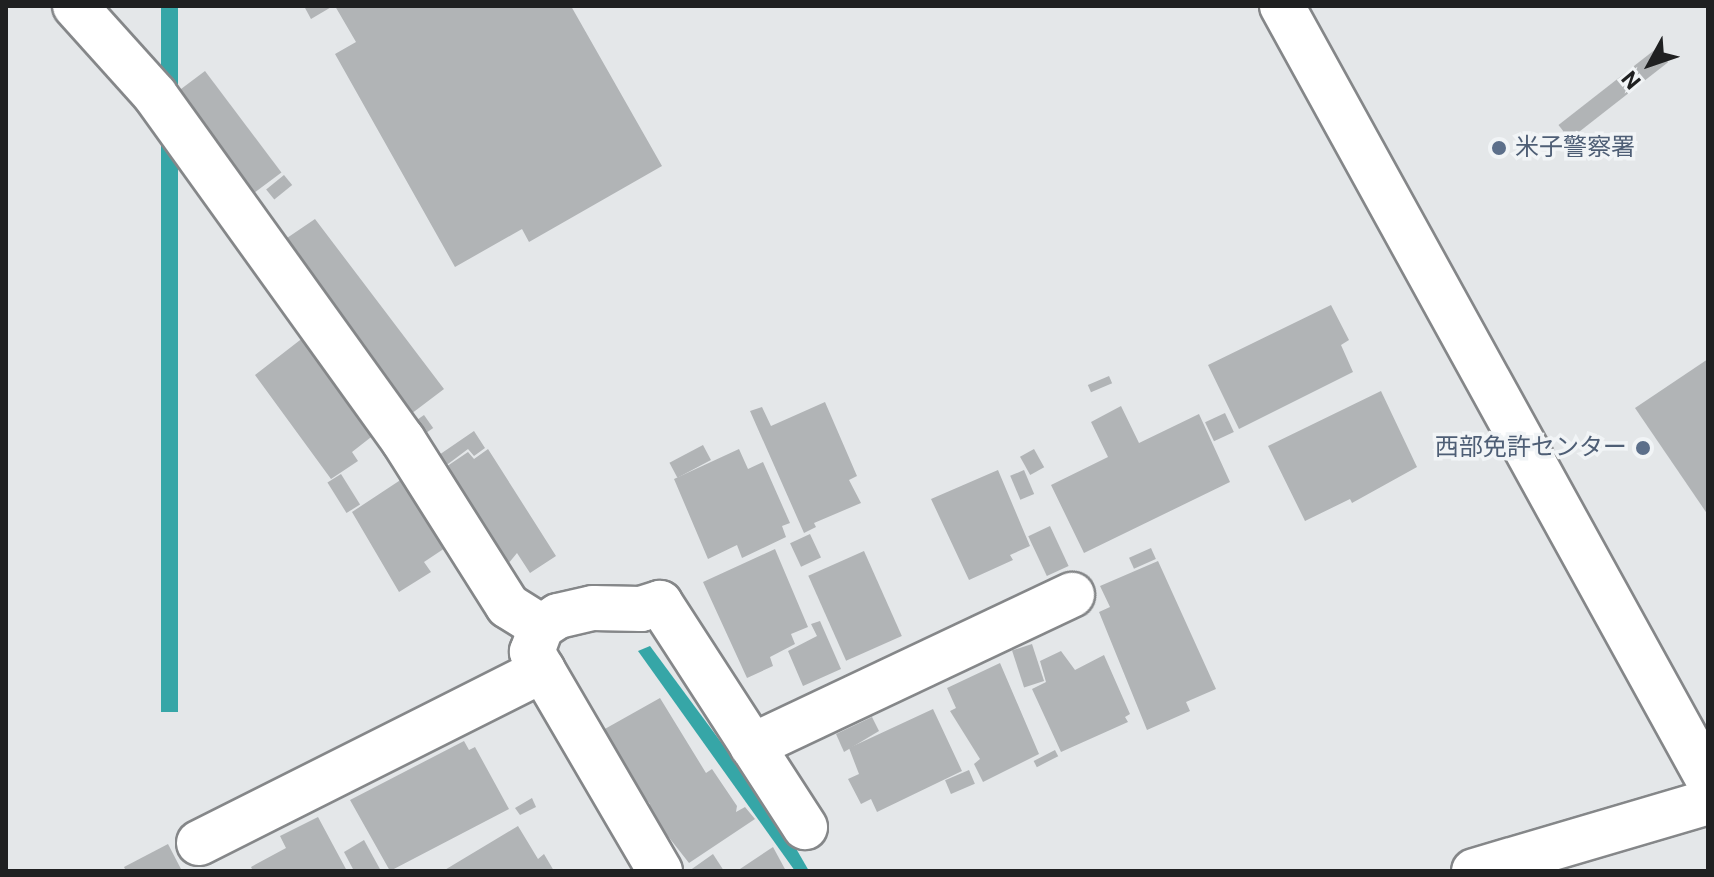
<!DOCTYPE html>
<meta charset="utf-8">
<style>
body{margin:0}
#map{position:relative;width:1714px;height:877px;overflow:hidden;background:#e4e7e9;font-family:Roboto,"Noto Sans JP",sans-serif}
div>[style]{position:absolute}
.water>*{inset:0;background:#36a6a7;transform-origin:0 0}
.building>*{inset:0;background:#b1b4b6;transform-origin:0 0}
.roads{filter:drop-shadow(2px 0 #858789) drop-shadow(-2px 0 #858789) drop-shadow(0 2px #858789) drop-shadow(0 -2px #858789)}
.minor>*{height:44px;margin:-22px;padding:0 22px;transform-origin:22px;border-radius:22px;background:#fff}
.dots>*{width:22px;height:22px;translate:-50% -50%;box-sizing:border-box;border:4px solid #f1f4f6;border-radius:50%}
span{translate:-50% -50%;white-space:nowrap;text-align:center;line-height:1.15;-webkit-text-stroke:7px #f1f4f6;paint-order:stroke}
.service-label{font-size:24px;color:#4e5e75}
.left{translate:0 -50%;text-align:left}
.right{translate:-100% -50%;text-align:right}
.frame{position:absolute;inset:0;border:8px solid #1f2021;pointer-events:none}
.north{position:absolute;left:1610px;top:24px;width:80px;height:80px;-webkit-text-stroke:6px #f1f4f6;paint-order:stroke;rotate:230deg;font-size:22px;font-weight:700;line-height:32px;text-align:center;color:#1f2021}
.north::after{content:'';display:block;margin:auto;width:28px;height:36px;background:#1f2021;clip-path:polygon(50% 0,100% 100%,50% 72%,0 100%)}
</style>
<div id="map">
<div class="water">
<i style="left:161px;top:6px;width:17px;height:706px"></i>
<i style="clip-path:polygon(650px 646px,783px 826px,809px 871px,795px 871px,638px 651px)"></i>
</div>
<div class="building">
<i style="clip-path:polygon(304px 6px,333px 6px,311px 19px)"></i>
<i style="clip-path:polygon(335px 6px,571px 6px,662px 166px,529px 242px,522px 229px,455px 267px,335px 54px,356px 42px)"></i>
<i style="left:1657px;top:48px;width:18px;height:125px;rotate:52deg"></i>
<i style="left:205px;top:71px;width:127px;height:45px;rotate:53deg"></i>
<i style="left:284px;top:175px;width:13px;height:23px;rotate:51deg"></i>
<i style="clip-path:polygon(315px 219px,444px 389px,411px 414px,296px 258px,300px 255px,287px 238px)"></i>
<i style="clip-path:polygon(1331px 305px,1349px 340px,1341px 345px,1353px 372px,1239px 429px,1208px 365px)"></i>
<i style="clip-path:polygon(304px 337px,375px 434px,352px 452px,358px 461px,331px 479px,255px 375px)"></i>
<i style="clip-path:polygon(1708px 359px,1708px 515px,1635px 408px)"></i>
<i style="left:1109px;top:376px;width:8px;height:23px;rotate:67deg"></i>
<i style="clip-path:polygon(1381px 391px,1417px 467px,1352px 503px,1350px 499px,1305px 521px,1268px 446px)"></i>
<i style="clip-path:polygon(825px 402px,857px 476px,849px 480px,861px 503px,814px 523px,816px 527px,804px 533px,750px 411px,762px 407px,771px 426px)"></i>
<i style="clip-path:polygon(1121px 406px,1139px 443px,1199px 414px,1230px 482px,1084px 553px,1051px 485px,1108px 457px,1091px 422px)"></i>
<i style="left:1225px;top:413px;width:21px;height:22px;rotate:65deg"></i>
<i style="left:424px;top:415px;width:16px;height:20px;rotate:55deg"></i>
<i style="clip-path:polygon(474px 431px,485px 448px,474px 456px,468px 449px,444px 467px,436px 457px)"></i>
<i style="left:703px;top:445px;width:17px;height:38px;rotate:62deg"></i>
<i style="clip-path:polygon(488px 449px,556px 556px,530px 573px,517px 553px,504px 569px,437px 473px,468px 452px,474px 459px)"></i>
<i style="clip-path:polygon(739px 449px,748px 469px,763px 462px,790px 523px,782px 526px,786px 537px,742px 558px,737px 545px,708px 559px,674px 479px)"></i>
<i style="left:1034px;top:449px;width:21px;height:16px;rotate:61deg"></i>
<i style="clip-path:polygon(998px 470px,1030px 546px,1010px 555px,1013px 560px,969px 580px,931px 499px)"></i>
<i style="left:1024px;top:470px;width:26px;height:15px;rotate:67deg"></i>
<i style="left:341px;top:474px;width:36px;height:16px;rotate:58deg"></i>
<i style="clip-path:polygon(405px 477px,451px 544px,424px 562px,431px 572px,399px 592px,352px 512px)"></i>
<i style="left:1050px;top:526px;width:44px;height:24px;rotate:65deg"></i>
<i style="left:810px;top:534px;width:26px;height:22px;rotate:65deg"></i>
<i style="left:1151px;top:548px;width:12px;height:24px;rotate:66deg"></i>
<i style="clip-path:polygon(775px 549px,808px 627px,791px 634px,795px 644px,770px 657px,773px 666px,747px 678px,703px 582px)"></i>
<i style="left:864px;top:551px;width:93px;height:61px;rotate:66deg"></i>
<i style="clip-path:polygon(1158px 561px,1216px 689px,1186px 702px,1190px 711px,1147px 730px,1099px 612px,1110px 607px,1100px 586px)"></i>
<i style="clip-path:polygon(820px 621px,841px 669px,803px 686px,788px 651px,817px 636px,811px 624px)"></i>
<i style="left:1032px;top:644px;width:39px;height:21px;rotate:72deg"></i>
<i style="clip-path:polygon(1061px 651px,1075px 670px,1104px 655px,1130px 714px,1125px 717px,1128px 722px,1061px 752px,1032px 689px,1046px 682px,1040px 661px)"></i>
<i style="clip-path:polygon(1000px 663px,1039px 754px,983px 782px,974px 764px,980px 759px,950px 711px,956px 708px,947px 688px)"></i>
<i style="clip-path:polygon(660px 698px,706px 773px,712px 769px,737px 806px,736px 812px,745px 807px,755px 819px,689px 863px,645px 807px,650px 804px,629px 778px,603px 730px)"></i>
<i style="clip-path:polygon(933px 709px,962px 771px,877px 812px,871px 799px,861px 804px,848px 779px,859px 774px,849px 748px)"></i>
<i style="clip-path:polygon(872px 717px,879px 731px,844px 752px,836px 734px)"></i>
<i style="clip-path:polygon(464px 741px,469px 750px,475px 747px,509px 809px,390px 871px,350px 800px)"></i>
<i style="left:1055px;top:750px;width:7px;height:24px;rotate:63deg"></i>
<i style="left:969px;top:770px;width:15px;height:26px;rotate:67deg"></i>
<i style="clip-path:polygon(532px 798px,536px 807px,520px 815px,515px 808px)"></i>
<i style="clip-path:polygon(318px 817px,347px 871px,253px 871px,251px 867px,286px 848px,280px 836px)"></i>
<i style="clip-path:polygon(518px 826px,538px 859px,544px 854px,554px 871px,443px 871px)"></i>
<i style="clip-path:polygon(364px 840px,381px 871px,354px 871px,344px 852px)"></i>
<i style="clip-path:polygon(168px 844px,182px 871px,126px 871px,124px 867px)"></i>
<i style="clip-path:polygon(773px 847px,786px 871px,737px 871px)"></i>
<i style="clip-path:polygon(713px 854px,724px 871px,689px 871px)"></i>
</div>
<div class="roads">
<div class="minor">
<i style="left:75px;top:6px;width:120px;rotate:48deg"></i>
<i style="left:155px;top:95px;width:425px;rotate:54.3deg"></i>
<i style="left:403px;top:440px;width:196px;rotate:57.7deg"></i>
<i style="left:508px;top:606px;width:39px;rotate:32deg"></i>
<i style="left:1282px;top:6px;width:883px;rotate:61.14deg"></i>
<i style="left:752px;top:746px;width:354px;rotate:-25.3deg"></i>
<i style="left:199px;top:843px;width:385px;rotate:-26.7deg"></i>
<i style="left:660px;top:871px;width:254px;rotate:-120.3deg"></i>
<i style="left:532px;top:652px;width:27px;rotate:-70deg"></i>
<i style="left:541px;top:627px;width:20px;rotate:-33deg"></i>
<i style="left:558px;top:616px;width:36px;rotate:-13deg"></i>
<i style="left:593px;top:608px;width:48px;rotate:1.2deg"></i>
<i style="left:641px;top:609px;width:20px;rotate:-18deg"></i>
<i style="left:660px;top:603px;width:267px;rotate:57.1deg"></i>
<i style="left:1474px;top:871px;width:244px;rotate:-16.4deg"></i>
</div>
</div>
<div class="dots">
<i style="left:1499px;top:148px;background:#5c6f8a"></i>
<i style="left:1643px;top:448px;background:#5c6f8a"></i>
</div>
<div class="service-label">
<span class="left" style="left:1515px;top:148px">米子警察署</span>
<span class="right" style="left:1627px;top:448px">西部免許センター</span>
</div>
<div class="frame"></div>
<div class="north">N</div>
</div>
